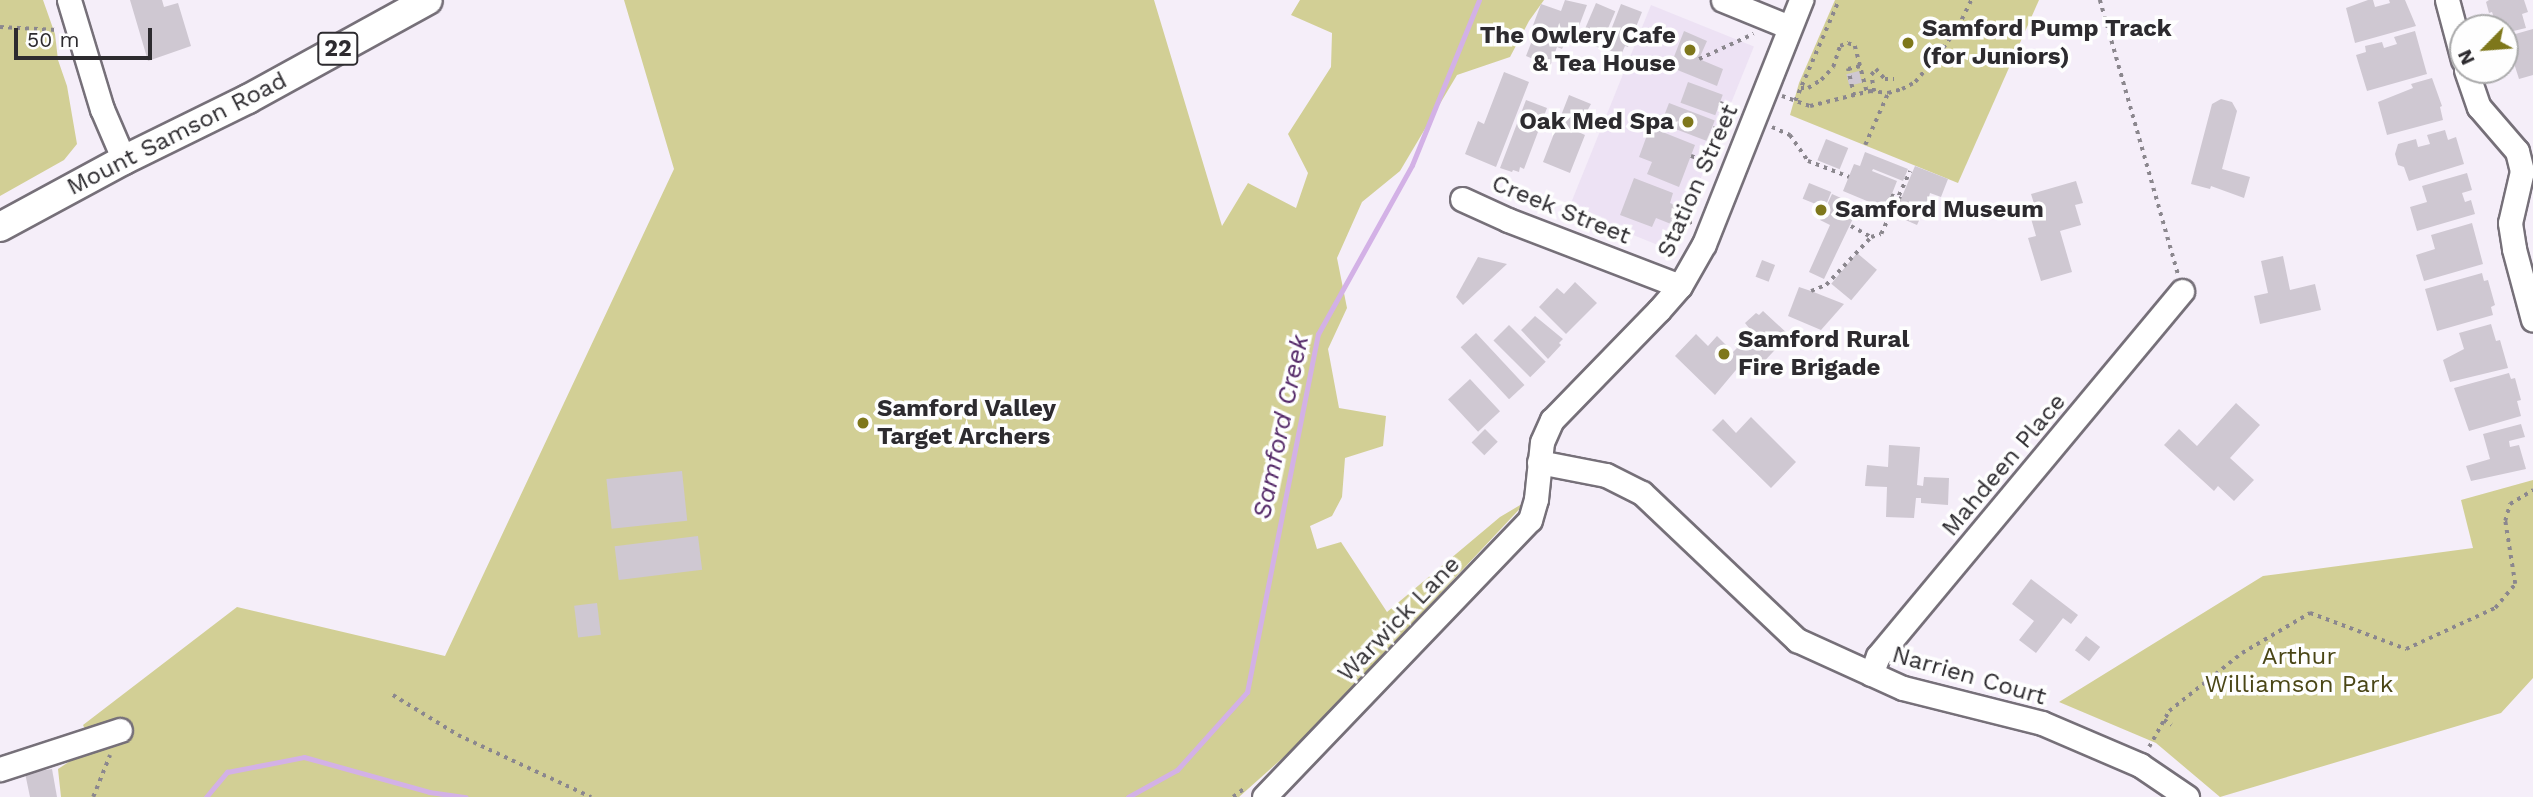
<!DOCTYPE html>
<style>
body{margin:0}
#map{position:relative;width:2533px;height:797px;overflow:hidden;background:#f5eef9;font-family:"Work Sans",sans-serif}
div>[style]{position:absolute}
.built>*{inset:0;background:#ede2f4;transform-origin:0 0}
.green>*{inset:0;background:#d2cf95}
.stream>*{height:5px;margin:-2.5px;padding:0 2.5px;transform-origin:2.5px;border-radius:2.5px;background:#d3b1e6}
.building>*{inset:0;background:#cfc8d2;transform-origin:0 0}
.path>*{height:3.5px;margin-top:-1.75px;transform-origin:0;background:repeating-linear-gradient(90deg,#8b878e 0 3.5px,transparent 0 8.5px)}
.roads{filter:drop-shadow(2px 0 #767079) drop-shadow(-2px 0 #767079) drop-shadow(0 2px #767079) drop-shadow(0 -2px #767079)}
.minor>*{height:23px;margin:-11.5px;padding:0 11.5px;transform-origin:11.5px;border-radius:11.5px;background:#fff}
.major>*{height:28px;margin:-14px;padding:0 14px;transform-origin:14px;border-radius:14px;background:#fff}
.dots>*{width:19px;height:19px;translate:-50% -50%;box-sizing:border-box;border:4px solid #fefefe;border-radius:50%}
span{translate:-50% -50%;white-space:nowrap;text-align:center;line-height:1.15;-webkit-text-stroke:7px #fefefe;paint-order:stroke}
.shield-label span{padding:2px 5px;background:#fefefe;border:2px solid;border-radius:5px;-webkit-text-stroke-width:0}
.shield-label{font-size:23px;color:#2d2b2f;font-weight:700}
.poi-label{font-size:24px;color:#2d2b2f;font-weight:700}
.left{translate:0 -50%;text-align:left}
.right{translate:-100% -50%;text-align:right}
.street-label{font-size:24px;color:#2d2b2f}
.park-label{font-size:24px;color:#4a4616}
.water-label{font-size:26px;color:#552a69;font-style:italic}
.north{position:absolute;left:2449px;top:14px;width:70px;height:70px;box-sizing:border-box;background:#fefefe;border:2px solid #aaaaab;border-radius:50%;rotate:245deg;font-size:19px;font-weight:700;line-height:28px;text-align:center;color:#2d2b2f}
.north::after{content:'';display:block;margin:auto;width:24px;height:32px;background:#7e771b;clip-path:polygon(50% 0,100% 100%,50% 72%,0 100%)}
.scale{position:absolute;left:14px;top:28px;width:138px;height:32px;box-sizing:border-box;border:4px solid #2d2b2f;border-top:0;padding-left:9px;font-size:21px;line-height:24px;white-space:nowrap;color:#2d2b2f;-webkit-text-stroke:5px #fefefe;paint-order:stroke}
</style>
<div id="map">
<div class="built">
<i style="left:1651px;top:5px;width:111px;height:220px;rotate:22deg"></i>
</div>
<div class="green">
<i style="clip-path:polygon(0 0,43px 0,55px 34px,58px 60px,67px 86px,77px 144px,64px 160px,0 196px)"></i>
<i style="clip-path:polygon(624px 0,1154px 0,1222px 226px,1248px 183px,1296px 208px,1308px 173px,1288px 134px,1331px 67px,1332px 33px,1291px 15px,1300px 0,1544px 0,1529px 21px,1510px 57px,1457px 75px,1400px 171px,1362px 202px,1337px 258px,1347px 308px,1328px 349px,1339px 408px,1386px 416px,1383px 446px,1345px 458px,1342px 497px,1332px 516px,1310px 526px,1317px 549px,1341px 542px,1387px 612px,1500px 517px,1527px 501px,1304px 739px,1239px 797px,61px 797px,58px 769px,93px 746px,83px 725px,237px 607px,445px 656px,674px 169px)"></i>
<i style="clip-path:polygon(1835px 0,2039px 0,1958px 183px,1790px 115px,1799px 83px)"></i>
<i style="clip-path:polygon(2533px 480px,2533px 678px,2501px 713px,2220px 797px,2156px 743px,2059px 702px,2263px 576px,2473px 548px,2461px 500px)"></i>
</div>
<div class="stream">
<i style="left:206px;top:797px;width:33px;rotate:-50deg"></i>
<i style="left:227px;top:772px;width:78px;rotate:-11deg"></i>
<i style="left:304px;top:757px;width:130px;rotate:15.6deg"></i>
<i style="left:429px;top:792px;width:37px;rotate:8deg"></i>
<i style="left:1128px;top:797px;width:56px;rotate:-28.9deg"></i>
<i style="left:1177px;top:770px;width:105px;rotate:-48.1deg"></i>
<i style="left:1247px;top:692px;width:365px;rotate:-78.8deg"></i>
<i style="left:1318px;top:334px;width:193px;rotate:-60.9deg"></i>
<i style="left:1412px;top:165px;width:178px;rotate:-67.9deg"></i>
</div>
<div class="building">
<i style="clip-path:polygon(130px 0,162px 0,164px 7px,178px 3px,191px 46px,148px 61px)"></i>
<i style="clip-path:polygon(1565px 0,1587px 5px,1579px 26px,1574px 24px,1562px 49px,1557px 47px,1550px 66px,1526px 56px,1533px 38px,1529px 36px,1541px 4px,1561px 11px)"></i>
<i style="clip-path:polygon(2368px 0,2373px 0,2375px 7px,2390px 3px,2389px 0,2405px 0,2416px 26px,2355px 43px,2346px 8px)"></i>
<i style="clip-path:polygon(2489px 0,2524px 0,2528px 12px,2522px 14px,2526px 28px,2505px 33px,2501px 19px,2495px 21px,2492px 12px,2489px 13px,2486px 2px)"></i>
<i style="left:1596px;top:3px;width:21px;height:40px;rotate:23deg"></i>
<i style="clip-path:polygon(1621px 4px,1642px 12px,1628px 47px,1625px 46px,1621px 55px,1604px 48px)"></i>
<i style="clip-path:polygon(2533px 29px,2533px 75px,2519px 79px,2512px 57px,2505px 52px,2505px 37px)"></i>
<i style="clip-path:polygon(1684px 31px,1707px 41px,1699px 59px,1723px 69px,1717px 86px,1670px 67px)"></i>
<i style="clip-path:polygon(2415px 31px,2427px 74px,2367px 91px,2356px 55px,2366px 52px,2365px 46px,2382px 42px,2384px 48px,2397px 44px,2394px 37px)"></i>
<i style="left:1859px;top:71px;width:12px;height:13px;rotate:76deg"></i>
<i style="clip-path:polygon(1504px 72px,1529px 82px,1496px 167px,1465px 154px,1478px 121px,1484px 124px)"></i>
<i style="clip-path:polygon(2432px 78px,2442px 106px,2440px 107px,2443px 120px,2387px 135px,2378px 102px,2413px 88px,2411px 84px)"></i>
<i style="left:1688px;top:82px;width:37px;height:22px;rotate:20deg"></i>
<i style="clip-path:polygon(1569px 95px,1591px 104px,1576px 131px,1585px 135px,1570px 173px,1543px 162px)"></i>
<i style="clip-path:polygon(2221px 99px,2232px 102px,2237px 111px,2222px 169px,2250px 177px,2244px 198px,2211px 186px,2210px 189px,2191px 184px,2212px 104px)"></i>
<i style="clip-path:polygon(1526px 100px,1547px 108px,1524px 169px,1520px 167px,1519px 172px,1513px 170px,1512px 172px,1500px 168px)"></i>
<i style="left:1669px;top:103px;width:49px;height:22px;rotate:21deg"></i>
<i style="clip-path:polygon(1650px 127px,1695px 145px,1679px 187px,1647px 174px,1652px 162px,1639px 157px)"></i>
<i style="clip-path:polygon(2445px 130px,2448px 140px,2456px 137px,2464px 164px,2409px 181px,2404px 167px,2398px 165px,2395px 154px,2398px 144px,2416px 139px,2418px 147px,2430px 144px,2427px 135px)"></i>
<i style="left:1826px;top:139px;width:24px;height:23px;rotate:22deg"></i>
<i style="clip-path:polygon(1865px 152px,1908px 169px,1903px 181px,1873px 169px,1872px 171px,1897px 181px,1886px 209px,1843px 191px,1854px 164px,1860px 166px)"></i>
<i style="clip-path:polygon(1915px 166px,1948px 179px,1941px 197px,1930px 193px,1929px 197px,1934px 199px,1929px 211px,1925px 216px,1922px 214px,1917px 225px,1894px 215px)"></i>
<i style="clip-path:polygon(2467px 173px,2472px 190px,2462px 193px,2465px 202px,2471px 200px,2475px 214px,2417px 231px,2410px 207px,2427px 202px,2422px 186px)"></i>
<i style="clip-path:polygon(1634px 178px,1673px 193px,1670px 203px,1677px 206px,1671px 224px,1656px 218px,1652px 227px,1620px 215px)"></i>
<i style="clip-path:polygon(2076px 181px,2083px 203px,2075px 205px,2081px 225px,2060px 231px,2072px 272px,2041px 281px,2028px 238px,2036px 236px,2030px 215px,2037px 213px,2031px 194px)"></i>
<i style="left:1809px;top:183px;width:24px;height:17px;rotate:22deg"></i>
<i style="clip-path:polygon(1832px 194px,1859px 206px,1824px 279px,1809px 272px,1830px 225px,1820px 220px)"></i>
<i style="clip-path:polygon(2472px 223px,2483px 264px,2424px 281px,2416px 255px,2435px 249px,2431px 235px)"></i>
<i style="left:1857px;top:253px;width:26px;height:40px;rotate:40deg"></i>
<i style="clip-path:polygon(2283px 256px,2290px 290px,2315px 284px,2321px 310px,2260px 324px,2254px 296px,2268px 293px,2261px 261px)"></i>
<i style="clip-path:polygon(1478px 257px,1507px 264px,1463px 305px,1456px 297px)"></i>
<i style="left:1762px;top:260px;width:14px;height:18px;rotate:21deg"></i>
<i style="clip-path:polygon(2482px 273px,2484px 281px,2488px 280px,2495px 305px,2491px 307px,2493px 315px,2437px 331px,2425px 289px)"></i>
<i style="clip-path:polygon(1575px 282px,1597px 303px,1566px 334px,1539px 307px,1557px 288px,1564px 294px)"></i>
<i style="clip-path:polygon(1799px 287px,1811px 291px,1844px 304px,1821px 330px,1788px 316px)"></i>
<i style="clip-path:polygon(1763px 311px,1789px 335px,1757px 369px,1746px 358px,1715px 395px,1675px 356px,1696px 334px,1708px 346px,1717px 336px,1733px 352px,1737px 348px,1734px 344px,1749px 328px,1745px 323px,1756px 313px,1759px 315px)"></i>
<i style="clip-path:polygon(1535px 316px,1563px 339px,1559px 343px,1561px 345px,1548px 359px,1521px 330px)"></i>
<i style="clip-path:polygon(2491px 324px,2496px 341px,2500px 340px,2508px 368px,2450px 382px,2443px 360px,2464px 349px,2459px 333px)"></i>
<i style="left:1509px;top:325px;width:52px;height:22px;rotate:45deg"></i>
<i style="left:1476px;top:333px;width:71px;height:21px;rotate:47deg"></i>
<i style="clip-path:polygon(2509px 373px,2511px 379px,2515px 378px,2521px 400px,2517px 401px,2521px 416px,2469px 431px,2454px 388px)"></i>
<i style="left:1470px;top:379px;width:44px;height:30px;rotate:47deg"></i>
<i style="clip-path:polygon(2236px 403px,2260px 425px,2230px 458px,2254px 480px,2234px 501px,2218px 486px,2214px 491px,2164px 445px,2179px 429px,2197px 446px)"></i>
<i style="clip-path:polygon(1751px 417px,1796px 462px,1771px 488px,1712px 430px,1723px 419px,1736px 433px)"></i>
<i style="clip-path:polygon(2521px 424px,2525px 437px,2509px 441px,2510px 447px,2519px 445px,2526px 469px,2471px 481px,2466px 466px,2490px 459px,2483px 434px)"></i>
<i style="left:1485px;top:429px;width:18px;height:19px;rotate:45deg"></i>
<i style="clip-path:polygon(1889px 445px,1920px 447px,1917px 485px,1923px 486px,1924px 477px,1949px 478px,1948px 505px,1921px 503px,1921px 498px,1916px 498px,1914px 518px,1886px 517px,1887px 487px,1865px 486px,1867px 465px,1888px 467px)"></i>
<i style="left:682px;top:471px;width:50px;height:76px;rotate:84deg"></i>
<i style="left:698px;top:536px;width:34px;height:84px;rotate:83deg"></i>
<i style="clip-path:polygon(2031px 579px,2078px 615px,2071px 624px,2063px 618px,2036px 653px,2019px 640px,2034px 621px,2012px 604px)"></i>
<i style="left:597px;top:603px;width:32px;height:23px;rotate:83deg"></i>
<i style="left:2086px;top:636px;width:18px;height:18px;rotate:38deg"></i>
<i style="clip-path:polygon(52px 769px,57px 797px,30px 797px,25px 773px)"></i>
</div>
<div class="path">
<i style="left:2100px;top:0;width:285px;rotate:74.1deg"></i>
<i style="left:0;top:27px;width:57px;rotate:3deg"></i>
<i style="left:1699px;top:59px;width:60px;rotate:-24.8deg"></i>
<i style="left:1801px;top:88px;width:7px"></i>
<i style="left:1808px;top:88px;width:15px;rotate:-32deg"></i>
<i style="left:1821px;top:80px;width:18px;rotate:-47deg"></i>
<i style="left:1833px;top:67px;width:22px;rotate:-72deg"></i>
<i style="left:1840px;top:46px;width:9px;rotate:-21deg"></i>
<i style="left:1848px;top:43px;width:8px;rotate:23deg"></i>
<i style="left:1855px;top:46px;width:48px;rotate:75.4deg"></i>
<i style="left:1874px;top:92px;width:17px;rotate:-100deg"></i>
<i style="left:1871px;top:75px;width:8px;rotate:-50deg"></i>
<i style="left:1876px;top:69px;width:13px;rotate:48deg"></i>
<i style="left:1885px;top:79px;width:9px"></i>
<i style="left:1782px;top:96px;width:30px;rotate:20deg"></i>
<i style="left:1810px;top:106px;width:62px;rotate:-14deg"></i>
<i style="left:1870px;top:91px;width:18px;rotate:6deg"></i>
<i style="left:1888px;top:93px;width:15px;rotate:-16deg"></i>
<i style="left:1902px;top:89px;width:15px;rotate:-28deg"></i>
<i style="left:1915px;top:82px;width:35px;rotate:-50deg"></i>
<i style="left:1938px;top:55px;width:34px;rotate:-54deg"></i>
<i style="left:1958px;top:27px;width:30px;rotate:-64deg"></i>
<i style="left:1854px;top:96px;width:28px;rotate:-103deg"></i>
<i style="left:1848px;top:69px;width:13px;rotate:-13deg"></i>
<i style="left:1795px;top:101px;width:110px;rotate:-66.5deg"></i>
<i style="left:1720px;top:103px;width:17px;rotate:21deg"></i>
<i style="left:1772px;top:127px;width:20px;rotate:24deg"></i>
<i style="left:1790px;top:135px;width:32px;rotate:55deg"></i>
<i style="left:1808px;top:161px;width:44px;rotate:21.3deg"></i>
<i style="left:1713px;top:128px;width:14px;rotate:21deg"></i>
<i style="left:1865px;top:145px;width:57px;rotate:-66.1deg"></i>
<i style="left:1691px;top:156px;width:25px;rotate:21deg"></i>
<i style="left:1891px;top:195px;width:11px;rotate:22deg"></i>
<i style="left:1673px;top:215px;width:21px;rotate:23deg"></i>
<i style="left:1851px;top:226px;width:23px;rotate:29deg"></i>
<i style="left:1871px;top:237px;width:10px;rotate:-17deg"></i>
<i style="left:1881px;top:234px;width:69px;rotate:-65.3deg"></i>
<i style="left:1811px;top:291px;width:16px;rotate:-22deg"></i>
<i style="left:1826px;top:285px;width:66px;rotate:-46.8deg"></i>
<i style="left:393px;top:695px;width:76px;rotate:31.6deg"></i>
<i style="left:458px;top:735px;width:147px;rotate:25deg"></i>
<i style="left:2164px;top:720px;width:9px;rotate:32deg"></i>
<i style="left:2149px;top:747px;width:41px;rotate:-60.9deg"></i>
<i style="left:2169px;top:711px;width:93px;rotate:-38.5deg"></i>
<i style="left:2242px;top:653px;width:79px;rotate:-30.5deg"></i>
<i style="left:2310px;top:613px;width:103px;rotate:20.6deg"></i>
<i style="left:2406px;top:649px;width:98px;rotate:-24.7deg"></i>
<i style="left:2495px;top:608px;width:31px;rotate:-50deg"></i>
<i style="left:2515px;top:584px;width:64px;rotate:-99deg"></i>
<i style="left:2505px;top:521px;width:18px;rotate:-74deg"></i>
<i style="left:2510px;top:504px;width:27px;rotate:-31deg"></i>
<i style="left:93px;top:797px;width:45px;rotate:-68deg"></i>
<i style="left:1233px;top:797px;width:15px;rotate:-37deg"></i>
</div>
<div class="roads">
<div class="minor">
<i style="left:69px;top:0;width:114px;rotate:73.2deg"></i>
<i style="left:102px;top:109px;width:56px;rotate:66.7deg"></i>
<i style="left:1723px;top:0;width:71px;rotate:22.2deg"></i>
<i style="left:2447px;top:0;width:62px;rotate:75.1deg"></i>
<i style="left:2466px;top:70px;width:39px;rotate:71deg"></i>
<i style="left:2479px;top:107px;width:58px;rotate:49.2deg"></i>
<i style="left:2517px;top:151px;width:21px;rotate:76deg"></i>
<i style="left:2522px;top:171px;width:53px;rotate:103deg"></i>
<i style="left:2510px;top:223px;width:26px;rotate:81deg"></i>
<i style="left:2514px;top:249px;width:73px;rotate:75deg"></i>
<i style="left:1462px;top:199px;width:51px;rotate:24.5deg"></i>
<i style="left:1508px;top:220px;width:184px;rotate:21deg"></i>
<i style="left:1539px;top:462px;width:68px;rotate:11deg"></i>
<i style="left:1606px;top:475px;width:40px;rotate:26.6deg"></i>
<i style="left:1642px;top:493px;width:214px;rotate:43.5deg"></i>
<i style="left:1797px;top:640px;width:116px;rotate:24.4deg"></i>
<i style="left:1903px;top:688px;width:143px;rotate:14.1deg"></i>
<i style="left:2042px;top:723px;width:107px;rotate:23.2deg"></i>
<i style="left:2140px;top:765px;width:57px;rotate:34.2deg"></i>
<i style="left:1871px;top:674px;width:19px;rotate:-69deg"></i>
<i style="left:1878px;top:656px;width:475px;rotate:-50.2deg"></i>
<i style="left:0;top:769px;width:126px;rotate:-18deg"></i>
<i style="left:1264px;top:797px;width:384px;rotate:-46.2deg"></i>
<i style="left:1530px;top:520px;width:22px;rotate:-74deg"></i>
<i style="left:1536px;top:499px;width:57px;rotate:-84deg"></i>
<i style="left:1542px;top:442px;width:24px;rotate:-66deg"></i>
<i style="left:1552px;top:420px;width:153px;rotate:-45.8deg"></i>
<i style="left:1659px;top:310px;width:32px;rotate:-49deg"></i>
<i style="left:1680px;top:286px;width:48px;rotate:-60.3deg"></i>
<i style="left:1704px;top:244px;width:263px;rotate:-68.3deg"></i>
</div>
<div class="major">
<i style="left:0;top:227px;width:141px;rotate:-28.4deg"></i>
<i style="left:124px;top:160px;width:138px;rotate:-26.2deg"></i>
<i style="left:248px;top:99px;width:205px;rotate:-28.8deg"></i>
</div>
</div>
<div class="dots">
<i style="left:1908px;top:43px;background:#7e771b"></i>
<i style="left:1690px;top:50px;background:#7e771b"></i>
<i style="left:1688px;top:122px;background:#7e771b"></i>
<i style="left:1821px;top:210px;background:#7e771b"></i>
<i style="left:1724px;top:354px;background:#7e771b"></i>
<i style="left:863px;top:423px;background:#7e771b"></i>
</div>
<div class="shield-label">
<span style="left:338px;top:49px">22</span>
</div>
<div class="poi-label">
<span class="left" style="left:1922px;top:43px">Samford Pump Track<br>(for Juniors)</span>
<span class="right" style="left:1676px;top:50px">The Owlery Cafe<br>&amp; Tea House</span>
<span class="right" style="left:1674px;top:122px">Oak Med Spa</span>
<span class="left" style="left:1835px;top:210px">Samford Museum</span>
<span class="left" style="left:1738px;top:354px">Samford Rural<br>Fire Brigade</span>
<span class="left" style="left:877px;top:423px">Samford Valley<br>Target Archers</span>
</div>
<div class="street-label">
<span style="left:177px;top:134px;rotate:-27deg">Mount Samson Road</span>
<span style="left:1698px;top:181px;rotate:-66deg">Station Street</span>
<span style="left:1561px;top:210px;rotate:22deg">Creek Street</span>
<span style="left:2004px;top:465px;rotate:-50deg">Mahdeen Place</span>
<span style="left:1399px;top:619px;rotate:-46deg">Warwick Lane</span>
<span style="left:1969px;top:676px;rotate:16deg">Narrien Court</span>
</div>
<div class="park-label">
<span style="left:2299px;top:671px">Arthur<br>Williamson Park</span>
</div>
<div class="water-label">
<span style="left:1281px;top:427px;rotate:-78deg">Samford Creek</span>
</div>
<div class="north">N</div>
<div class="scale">50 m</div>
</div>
